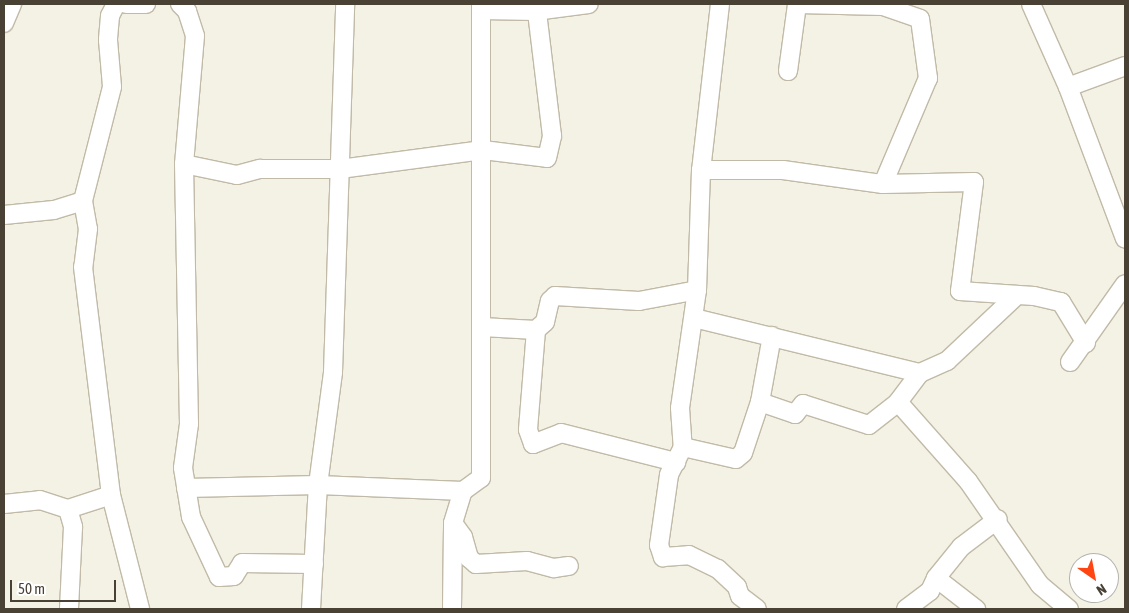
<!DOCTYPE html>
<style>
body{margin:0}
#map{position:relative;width:1129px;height:613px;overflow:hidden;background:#f4f1e5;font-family:"Asap Condensed",sans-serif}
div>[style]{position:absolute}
.roads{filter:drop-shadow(1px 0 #c1baa7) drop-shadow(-1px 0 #c1baa7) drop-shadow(0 1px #c1baa7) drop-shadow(0 -1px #c1baa7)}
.minor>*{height:18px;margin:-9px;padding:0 9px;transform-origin:9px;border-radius:9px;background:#fff}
span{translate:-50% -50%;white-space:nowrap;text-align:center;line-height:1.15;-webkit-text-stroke:4.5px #fff;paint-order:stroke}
.frame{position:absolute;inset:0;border:5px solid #484134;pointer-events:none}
.north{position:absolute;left:1069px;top:553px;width:50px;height:50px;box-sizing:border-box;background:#fff;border:1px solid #b6b3ae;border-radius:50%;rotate:147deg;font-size:14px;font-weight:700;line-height:20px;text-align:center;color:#484134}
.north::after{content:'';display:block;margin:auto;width:18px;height:22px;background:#ff4512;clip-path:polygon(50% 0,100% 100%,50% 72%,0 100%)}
.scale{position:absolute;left:10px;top:580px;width:106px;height:22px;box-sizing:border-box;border:2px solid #484134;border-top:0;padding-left:6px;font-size:15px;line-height:18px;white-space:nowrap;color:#484134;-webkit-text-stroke:4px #fff;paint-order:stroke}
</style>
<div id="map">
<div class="roads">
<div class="minor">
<i style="left:116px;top:4px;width:13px;rotate:117deg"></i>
<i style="left:110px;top:16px;width:24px;rotate:95deg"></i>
<i style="left:108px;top:40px;width:47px;rotate:85.1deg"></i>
<i style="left:112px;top:87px;width:118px;rotate:104.3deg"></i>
<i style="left:83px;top:201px;width:28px;rotate:80deg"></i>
<i style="left:88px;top:229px;width:38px;rotate:97deg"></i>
<i style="left:83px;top:267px;width:230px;rotate:83deg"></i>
<i style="left:111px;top:495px;width:118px;rotate:75.7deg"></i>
<i style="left:126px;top:4px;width:20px"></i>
<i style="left:180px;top:4px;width:10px;rotate:45deg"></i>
<i style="left:187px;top:11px;width:26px;rotate:72deg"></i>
<i style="left:195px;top:36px;width:128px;rotate:94.9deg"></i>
<i style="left:184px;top:164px;width:260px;rotate:88.9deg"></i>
<i style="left:189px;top:424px;width:44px;rotate:97.8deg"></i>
<i style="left:183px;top:468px;width:50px;rotate:80.7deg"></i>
<i style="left:191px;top:517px;width:66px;rotate:65deg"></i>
<i style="left:219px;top:577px;width:15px;rotate:-4deg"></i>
<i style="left:234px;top:576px;width:15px;rotate:-58deg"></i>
<i style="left:242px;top:563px;width:72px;rotate:0.8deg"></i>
<i style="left:720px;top:4px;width:167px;rotate:96.5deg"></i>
<i style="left:701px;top:170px;width:120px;rotate:91.9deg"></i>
<i style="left:697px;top:290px;width:119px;rotate:98.2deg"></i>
<i style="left:680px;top:408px;width:39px;rotate:86deg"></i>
<i style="left:683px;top:447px;width:31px;rotate:117deg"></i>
<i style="left:669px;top:475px;width:71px;rotate:98.1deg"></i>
<i style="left:659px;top:545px;width:13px;rotate:72deg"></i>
<i style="left:663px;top:557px;width:26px;rotate:-4deg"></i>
<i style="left:689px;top:555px;width:32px;rotate:26deg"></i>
<i style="left:718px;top:569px;width:26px;rotate:43deg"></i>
<i style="left:737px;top:587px;width:9px;rotate:72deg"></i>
<i style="left:740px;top:596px;width:21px;rotate:37deg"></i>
<i style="left:798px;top:4px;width:85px;rotate:1.3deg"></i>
<i style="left:883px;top:6px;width:39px;rotate:19deg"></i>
<i style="left:920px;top:19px;width:60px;rotate:82.3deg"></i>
<i style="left:928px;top:78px;width:115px;rotate:113deg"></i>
<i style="left:1031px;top:4px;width:91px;rotate:66deg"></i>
<i style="left:1068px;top:87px;width:162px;rotate:69.4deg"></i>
<i style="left:482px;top:10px;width:53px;rotate:1.1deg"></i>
<i style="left:535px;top:11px;width:54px;rotate:-7.4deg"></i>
<i style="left:4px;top:23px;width:21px;rotate:-67deg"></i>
<i style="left:788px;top:71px;width:68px;rotate:-82.3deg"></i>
<i style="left:1068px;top:87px;width:61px;rotate:-20.2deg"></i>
<i style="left:184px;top:164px;width:54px;rotate:11.7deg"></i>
<i style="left:237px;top:175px;width:24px;rotate:-15deg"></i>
<i style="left:260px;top:169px;width:80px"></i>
<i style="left:340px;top:169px;width:144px;rotate:-7.6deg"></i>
<i style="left:483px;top:150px;width:64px;rotate:7.1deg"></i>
<i style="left:547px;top:158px;width:23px;rotate:-77deg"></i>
<i style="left:552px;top:136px;width:133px;rotate:-96.9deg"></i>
<i style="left:701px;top:170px;width:82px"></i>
<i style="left:783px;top:170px;width:101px;rotate:8deg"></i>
<i style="left:883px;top:184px;width:91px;rotate:-1.3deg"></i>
<i style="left:974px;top:182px;width:110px;rotate:97.3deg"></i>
<i style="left:960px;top:291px;width:74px;rotate:3.9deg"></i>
<i style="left:1034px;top:296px;width:28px;rotate:13deg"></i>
<i style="left:1061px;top:302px;width:48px;rotate:58.6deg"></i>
<i style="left:4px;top:215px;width:50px;rotate:-5.7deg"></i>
<i style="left:54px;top:210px;width:30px;rotate:-17deg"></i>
<i style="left:694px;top:318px;width:233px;rotate:13.7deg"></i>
<i style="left:482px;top:327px;width:54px;rotate:3.2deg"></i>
<i style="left:536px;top:330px;width:12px;rotate:-42deg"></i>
<i style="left:545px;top:322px;width:22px;rotate:-77deg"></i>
<i style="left:550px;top:301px;width:7px;rotate:-45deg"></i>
<i style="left:555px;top:296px;width:84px;rotate:3.4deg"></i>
<i style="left:639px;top:301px;width:59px;rotate:-10.7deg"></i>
<i style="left:536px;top:330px;width:100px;rotate:94.6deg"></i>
<i style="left:528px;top:430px;width:15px;rotate:70deg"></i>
<i style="left:533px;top:444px;width:30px;rotate:-21deg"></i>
<i style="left:561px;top:433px;width:119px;rotate:14.2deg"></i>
<i style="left:1070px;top:362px;width:95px;rotate:-54.8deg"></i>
<i style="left:760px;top:402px;width:37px;rotate:19deg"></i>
<i style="left:795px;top:414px;width:13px;rotate:-51deg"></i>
<i style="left:803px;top:404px;width:69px;rotate:17.7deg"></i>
<i style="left:869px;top:425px;width:37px;rotate:-38deg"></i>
<i style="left:898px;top:402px;width:36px;rotate:-53deg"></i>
<i style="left:920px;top:373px;width:30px;rotate:-24deg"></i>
<i style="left:947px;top:361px;width:95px;rotate:-43.3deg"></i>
<i style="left:898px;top:402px;width:106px;rotate:48.5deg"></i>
<i style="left:968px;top:481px;width:126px;rotate:55.3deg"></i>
<i style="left:1040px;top:585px;width:38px;rotate:40deg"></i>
<i style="left:683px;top:447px;width:54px;rotate:12.8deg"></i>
<i style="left:736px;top:459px;width:9px;rotate:-41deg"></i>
<i style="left:743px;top:453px;width:54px;rotate:-71.6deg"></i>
<i style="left:760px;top:402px;width:67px;rotate:-79.7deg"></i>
<i style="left:186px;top:488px;width:132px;rotate:-1.3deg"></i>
<i style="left:318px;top:485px;width:145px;rotate:2.4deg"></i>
<i style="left:463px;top:491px;width:22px;rotate:-36deg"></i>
<i style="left:481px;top:478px;width:474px;rotate:-90deg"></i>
<i style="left:4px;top:504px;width:36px;rotate:-6deg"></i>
<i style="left:40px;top:500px;width:29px;rotate:18deg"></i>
<i style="left:68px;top:509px;width:45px;rotate:-18deg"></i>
<i style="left:68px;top:509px;width:19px;rotate:74deg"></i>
<i style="left:73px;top:527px;width:82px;rotate:92.8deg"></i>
<i style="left:453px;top:523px;width:17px;rotate:54deg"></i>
<i style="left:463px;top:537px;width:22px;rotate:74deg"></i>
<i style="left:469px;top:558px;width:9px;rotate:41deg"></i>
<i style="left:476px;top:564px;width:51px;rotate:-3.4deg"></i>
<i style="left:527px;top:561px;width:28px;rotate:15deg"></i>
<i style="left:554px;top:568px;width:15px;rotate:-8deg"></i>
<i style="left:936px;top:578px;width:40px;rotate:-51deg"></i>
<i style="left:961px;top:547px;width:46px;rotate:-37.1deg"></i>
<i style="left:311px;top:609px;width:124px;rotate:-86.8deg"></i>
<i style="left:318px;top:485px;width:114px;rotate:-82.4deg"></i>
<i style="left:333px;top:372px;width:368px;rotate:-88.1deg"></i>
<i style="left:452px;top:609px;width:86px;rotate:-89.3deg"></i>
<i style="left:453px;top:523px;width:34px;rotate:-73deg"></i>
<i style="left:906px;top:609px;width:30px;rotate:-37deg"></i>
<i style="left:930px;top:591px;width:14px;rotate:-65deg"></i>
<i style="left:936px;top:578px;width:51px;rotate:37.8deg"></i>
</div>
</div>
<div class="frame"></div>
<div class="north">N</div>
<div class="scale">50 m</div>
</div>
